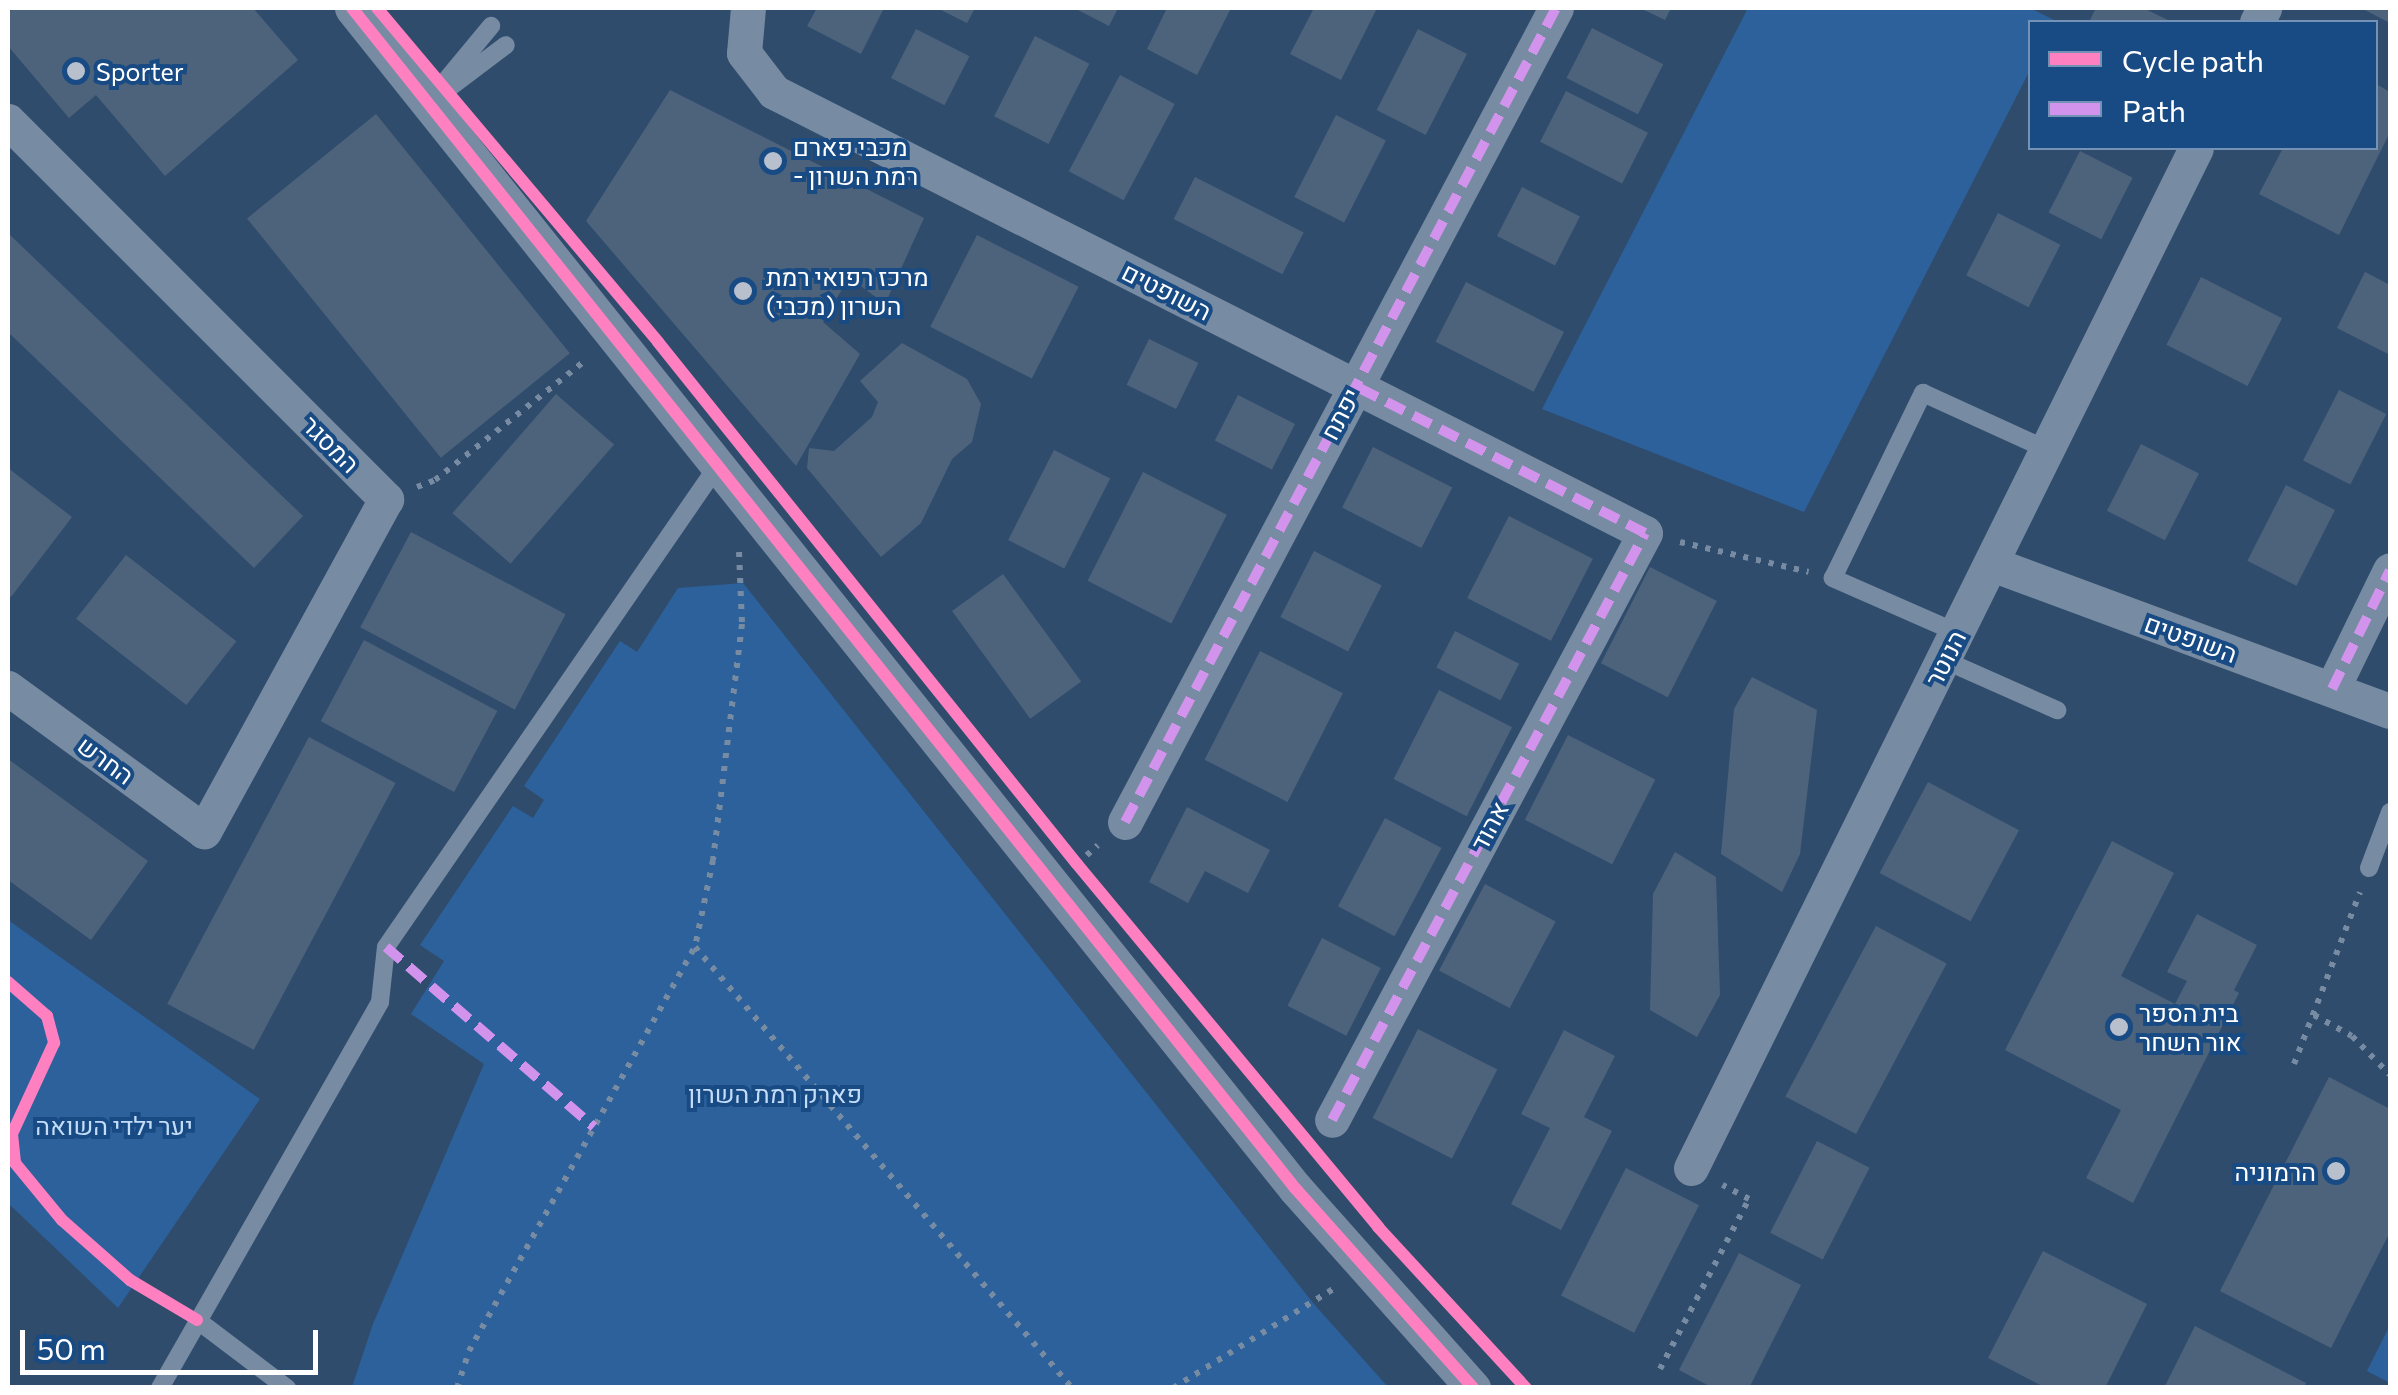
<!DOCTYPE html>
<meta charset="utf-8">
<style>
body{margin:0}
#map{position:relative;width:2398px;height:1395px;overflow:hidden;background:#304c6c;font-family:Commissioner,Heebo,sans-serif}
div>[style]{position:absolute}
.green>*{inset:0;background:#2c619c}
.building>*{inset:0;background:#4d637c;transform-origin:0 0}
.path>*{height:6px;margin-top:-3px;transform-origin:0;background:repeating-linear-gradient(90deg,#778ba2 0 5px,transparent 0 13px)}
.lane>*{height:18px;margin:-9px;padding:0 9px;transform-origin:9px;border-radius:9px;background:#778ba2}
.street>*{height:35px;margin:-17.5px;padding:0 17.5px;transform-origin:17.5px;border-radius:17.5px;background:#778ba2}
.quiet>*{height:10px;margin-top:-5px;transform-origin:0;background:repeating-linear-gradient(90deg,#d193ec 0 20px,transparent 0 30px)}
.cycleway>*{height:12px;margin:-6px;padding:0 6px;transform-origin:6px;border-radius:6px;background:#ff80c0}
.dots>*{width:28px;height:28px;translate:-50% -50%;box-sizing:border-box;border:5px solid #184a84;border-radius:50%}
span{translate:-50% -50%;white-space:nowrap;text-align:center;line-height:1.15;-webkit-text-stroke:8px #184a84;paint-order:stroke}
.poi-label{font-size:25px;color:#fff}
.left{translate:0 -50%;text-align:left}
.right{translate:-100% -50%;text-align:right}
.street-label{font-size:25px;color:#fff}
.park-label{font-size:25px;color:#c2dcf9}
.frame{position:absolute;inset:0;border:10px solid #fff;pointer-events:none}
.legend{position:absolute;left:2028px;top:20px;width:350px;height:130px;box-sizing:border-box;background:#184a84;border:2px solid #7492b5;margin:0;padding:12px 18px;list-style:none;font-size:30px;color:#fff}
.legend li{display:flex;align-items:center;gap:20px;height:50px}
.legend b{width:50px;border:2px solid #7492b5}
.scale{position:absolute;left:20px;top:1330px;width:298px;height:45px;box-sizing:border-box;border:5px solid #fff;border-top:0;padding-left:12px;font-size:30px;line-height:35px;white-space:nowrap;color:#fff;-webkit-text-stroke:8px #184a84;paint-order:stroke}
</style>
<div id="map">
<div class="green">
<i style="clip-path:polygon(1748px 8px,2030px 8px,2056px 21px,2030px 22px,2030px 70px,1804px 512px,1542px 409px)"></i>
<i style="clip-path:polygon(743px 583px,1313px 1303px,1388px 1387px,352px 1387px,373px 1324px,484px 1064px,411px 1014px,444px 961px,420px 945px,513px 806px,533px 818px,544px 800px,524px 786px,620px 641px,637px 652px,678px 588px)"></i>
<i style="clip-path:polygon(8px 920px,260px 1099px,118px 1308px,8px 1203px)"></i>
<i style="clip-path:polygon(2390px 1325px,2390px 1383px,2367px 1371px)"></i>
</div>
<div class="building">
<i style="clip-path:polygon(14px 8px,253px 8px,298px 60px,165px 176px,96px 95px,69px 118px,8px 46px,8px 13px)"></i>
<i style="clip-path:polygon(817px 8px,884px 8px,861px 54px,807px 26px)"></i>
<i style="clip-path:polygon(937px 8px,975px 8px,967px 23px)"></i>
<i style="clip-path:polygon(1074px 8px,1118px 8px,1109px 26px)"></i>
<i style="clip-path:polygon(1167px 8px,1231px 8px,1197px 75px,1147px 49px)"></i>
<i style="clip-path:polygon(1314px 8px,1377px 8px,1341px 80px,1290px 54px)"></i>
<i style="clip-path:polygon(1640px 8px,1671px 8px,1665px 20px)"></i>
<i style="clip-path:polygon(2096px 8px,2143px 8px,2172px 22px,2089px 22px)"></i>
<i style="clip-path:polygon(2361px 8px,2390px 8px,2390px 23px)"></i>
<i style="left:1592px;top:28px;width:80px;height:56px;rotate:27deg"></i>
<i style="left:916px;top:29px;width:60px;height:55px;rotate:27deg"></i>
<i style="left:1418px;top:29px;width:55px;height:91px;rotate:27deg"></i>
<i style="left:1035px;top:36px;width:61px;height:90px;rotate:27deg"></i>
<i style="left:1120px;top:75px;width:62px;height:109px;rotate:28deg"></i>
<i style="clip-path:polygon(2376px 84px,2390px 92px,2390px 132px,2339px 235px,2259px 194px,2283px 148px,2376px 148px)"></i>
<i style="clip-path:polygon(670px 90px,924px 218px,885px 304px,849px 277px,823px 322px,860px 354px,796px 466px,586px 221px)"></i>
<i style="left:1566px;top:91px;width:92px;height:57px;rotate:27deg"></i>
<i style="left:376px;top:114px;width:308px;height:166px;rotate:51deg"></i>
<i style="left:1336px;top:115px;width:56px;height:92px;rotate:27deg"></i>
<i style="left:2080px;top:151px;width:59px;height:69px;rotate:27deg"></i>
<i style="left:1195px;top:177px;width:122px;height:47px;rotate:27deg"></i>
<i style="left:1522px;top:187px;width:65px;height:55px;rotate:27deg"></i>
<i style="left:1998px;top:213px;width:70px;height:70px;rotate:27deg"></i>
<i style="clip-path:polygon(8px 233px,303px 516px,254px 568px,8px 332px)"></i>
<i style="left:977px;top:235px;width:114px;height:103px;rotate:27deg"></i>
<i style="clip-path:polygon(2365px 272px,2390px 285px,2390px 355px,2337px 328px)"></i>
<i style="left:2201px;top:277px;width:91px;height:76px;rotate:27deg"></i>
<i style="left:1466px;top:282px;width:110px;height:67px;rotate:27deg"></i>
<i style="left:1149px;top:339px;width:55px;height:51px;rotate:26deg"></i>
<i style="clip-path:polygon(902px 343px,967px 379px,981px 404px,972px 442px,952px 459px,921px 523px,881px 557px,807px 468px,809px 448px,834px 451px,872px 417px,878px 402px,860px 381px)"></i>
<i style="left:2339px;top:390px;width:53px;height:79px;rotate:27deg"></i>
<i style="left:556px;top:394px;width:77px;height:158px;rotate:41deg"></i>
<i style="left:1238px;top:395px;width:64px;height:51px;rotate:27deg"></i>
<i style="left:2141px;top:444px;width:65px;height:75px;rotate:27deg"></i>
<i style="left:1373px;top:447px;width:89px;height:68px;rotate:27deg"></i>
<i style="left:1054px;top:450px;width:63px;height:101px;rotate:27deg"></i>
<i style="clip-path:polygon(8px 468px,72px 517px,11px 597px,8px 594px)"></i>
<i style="left:1143px;top:472px;width:94px;height:122px;rotate:27deg"></i>
<i style="left:2286px;top:485px;width:55px;height:85px;rotate:27deg"></i>
<i style="left:1509px;top:516px;width:94px;height:92px;rotate:27deg"></i>
<i style="left:411px;top:532px;width:175px;height:108px;rotate:28deg"></i>
<i style="left:1314px;top:551px;width:76px;height:74px;rotate:27deg"></i>
<i style="left:126px;top:555px;width:140px;height:81px;rotate:38deg"></i>
<i style="left:1650px;top:567px;width:75px;height:108px;rotate:27deg"></i>
<i style="left:1003px;top:574px;width:133px;height:63px;rotate:54deg"></i>
<i style="left:1455px;top:631px;width:72px;height:41px;rotate:27deg"></i>
<i style="left:364px;top:640px;width:151px;height:92px;rotate:28deg"></i>
<i style="left:1260px;top:651px;width:93px;height:122px;rotate:27deg"></i>
<i style="clip-path:polygon(1752px 677px,1817px 710px,1800px 854px,1782px 892px,1721px 854px,1734px 709px)"></i>
<i style="left:1439px;top:690px;width:82px;height:100px;rotate:27deg"></i>
<i style="left:1568px;top:735px;width:98px;height:95px;rotate:27deg"></i>
<i style="left:309px;top:737px;width:98px;height:302px;rotate:28deg"></i>
<i style="clip-path:polygon(8px 759px,148px 861px,91px 940px,8px 880px)"></i>
<i style="left:1928px;top:782px;width:103px;height:103px;rotate:28deg"></i>
<i style="clip-path:polygon(1187px 807px,1270px 850px,1248px 893px,1205px 871px,1188px 903px,1149px 882px)"></i>
<i style="left:1385px;top:818px;width:64px;height:100px;rotate:28deg"></i>
<i style="clip-path:polygon(2112px 841px,2174px 873px,2121px 976px,2175px 1004px,2187px 981px,2167px 972px,2197px 914px,2257px 945px,2234px 990px,2239px 993px,2133px 1203px,2086px 1178px,2121px 1110px,2005px 1050px)"></i>
<i style="clip-path:polygon(1675px 852px,1716px 877px,1720px 995px,1697px 1037px,1650px 1010px,1653px 894px)"></i>
<i style="left:1485px;top:884px;width:80px;height:98px;rotate:28deg"></i>
<i style="left:1876px;top:926px;width:80px;height:193px;rotate:28deg"></i>
<i style="left:1322px;top:938px;width:66px;height:76px;rotate:27deg"></i>
<i style="left:1418px;top:1029px;width:89px;height:100px;rotate:27deg"></i>
<i style="clip-path:polygon(1564px 1030px,1615px 1056px,1584px 1117px,1612px 1131px,1561px 1230px,1511px 1204px,1550px 1128px,1521px 1114px)"></i>
<i style="clip-path:polygon(2329px 1077px,2390px 1109px,2390px 1232px,2331px 1348px,2220px 1291px)"></i>
<i style="left:1817px;top:1141px;width:59px;height:103px;rotate:27deg"></i>
<i style="left:1626px;top:1168px;width:82px;height:143px;rotate:27deg"></i>
<i style="clip-path:polygon(2043px 1251px,2147px 1304px,2105px 1388px,2046px 1388px,1988px 1358px)"></i>
<i style="clip-path:polygon(1739px 1253px,1801px 1285px,1749px 1388px,1713px 1388px,1679px 1370px)"></i>
<i style="clip-path:polygon(2195px 1326px,2306px 1383px,2304px 1388px,2164px 1388px)"></i>
</div>
<div class="path">
<i style="left:417px;top:487px;width:19px;rotate:-21deg"></i>
<i style="left:435px;top:480px;width:193px;rotate:-38.5deg"></i>
<i style="left:1680px;top:542px;width:132px;rotate:13.1deg"></i>
<i style="left:739px;top:552px;width:72px;rotate:87.6deg"></i>
<i style="left:742px;top:624px;width:238px;rotate:97deg"></i>
<i style="left:713px;top:860px;width:89px;rotate:101.7deg"></i>
<i style="left:695px;top:947px;width:580px;rotate:49.47deg"></i>
<i style="left:1077px;top:864px;width:28px;rotate:-42deg"></i>
<i style="left:2314px;top:1015px;width:43px;rotate:28.9deg"></i>
<i style="left:2352px;top:1036px;width:54px;rotate:45.7deg"></i>
<i style="left:2294px;top:1064px;width:184px;rotate:-69deg"></i>
<i style="left:1660px;top:1369px;width:192px;rotate:-62.4deg"></i>
<i style="left:1749px;top:1199px;width:30px;rotate:-152deg"></i>
<i style="left:457px;top:1388px;width:39px;rotate:-72deg"></i>
<i style="left:469px;top:1351px;width:463px;rotate:-60.8deg"></i>
<i style="left:1173px;top:1388px;width:190px;rotate:-31.7deg"></i>
</div>
<div class="lane">
<i style="left:445px;top:91px;width:76px;rotate:-37deg"></i>
<i style="left:428px;top:102px;width:99px;rotate:-50.3deg"></i>
<i style="left:1958px;top:633px;width:137px;rotate:-156.3deg"></i>
<i style="left:1833px;top:578px;width:206px;rotate:-64.1deg"></i>
<i style="left:1923px;top:393px;width:137px;rotate:24.5deg"></i>
<i style="left:1944px;top:660px;width:124px;rotate:23.9deg"></i>
<i style="left:2369px;top:868px;width:60px;rotate:-69.4deg"></i>
<i style="left:197px;top:1320px;width:113px;rotate:37.1deg"></i>
<i style="left:160px;top:1388px;width:444px;rotate:-60.3deg"></i>
<i style="left:380px;top:1002px;width:55px;rotate:-83.8deg"></i>
<i style="left:386px;top:947px;width:585px;rotate:-55.44deg"></i>
</div>
<div class="street">
<i style="left:352px;top:8px;width:1511px;rotate:51.37deg"></i>
<i style="left:1295px;top:1188px;width:268px;rotate:48.3deg"></i>
<i style="left:748px;top:8px;width:45px;rotate:95.1deg"></i>
<i style="left:744px;top:53px;width:49px;rotate:52.4deg"></i>
<i style="left:774px;top:92px;width:976px;rotate:26.85deg"></i>
<i style="left:1645px;top:533px;width:665px;rotate:118.07deg"></i>
<i style="left:2257px;top:22px;width:16px;rotate:-63deg"></i>
<i style="left:8px;top:121px;width:535px;rotate:45deg"></i>
<i style="left:386px;top:499px;width:379px;rotate:118.7deg"></i>
<i style="left:204px;top:831px;width:243px;rotate:-143.9deg"></i>
<i style="left:1992px;top:564px;width:424px;rotate:20.3deg"></i>
<i style="left:2332px;top:689px;width:132px;rotate:-64deg"></i>
<i style="left:1125px;top:822px;width:921px;rotate:-62.1deg"></i>
<i style="left:1691px;top:1168px;width:1138px;rotate:-63.66deg"></i>
</div>
<div class="quiet">
<i style="left:2332px;top:689px;width:132px;rotate:-64deg"></i>
<i style="left:1125px;top:822px;width:921px;rotate:-62.1deg"></i>
<i style="left:386px;top:947px;width:275px;rotate:40.9deg"></i>
<i style="left:1332px;top:1120px;width:665px;rotate:-61.93deg"></i>
<i style="left:1645px;top:533px;width:325px;rotate:-153.1deg"></i>
</div>
<div class="cycleway">
<i style="left:352px;top:8px;width:1511px;rotate:51.37deg"></i>
<i style="left:1295px;top:1188px;width:268px;rotate:48.3deg"></i>
<i style="left:377px;top:8px;width:436px;rotate:49.9deg"></i>
<i style="left:658px;top:342px;width:669px;rotate:51.25deg"></i>
<i style="left:1077px;top:864px;width:472px;rotate:50.3deg"></i>
<i style="left:1378px;top:1227px;width:219px;rotate:47.4deg"></i>
<i style="left:8px;top:982px;width:52px;rotate:41.1deg"></i>
<i style="left:47px;top:1016px;width:28px;rotate:75deg"></i>
<i style="left:54px;top:1043px;width:100px;rotate:114.8deg"></i>
<i style="left:12px;top:1134px;width:29px;rotate:84deg"></i>
<i style="left:15px;top:1163px;width:74px;rotate:50.5deg"></i>
<i style="left:62px;top:1220px;width:91px;rotate:41.4deg"></i>
<i style="left:130px;top:1280px;width:78px;rotate:30.8deg"></i>
</div>
<div class="dots">
<i style="left:76px;top:71px;background:#b7c0cc"></i>
<i style="left:773px;top:161px;background:#b7c0cc"></i>
<i style="left:743px;top:291px;background:#b7c0cc"></i>
<i style="left:2119px;top:1027px;background:#b7c0cc"></i>
<i style="left:2336px;top:1171px;background:#b7c0cc"></i>
</div>
<div class="poi-label">
<span class="left" style="left:96px;top:71px">Sporter</span>
<span class="left" style="left:793px;top:161px">מכבי פארם<br>- רמת השרון</span>
<span class="left" style="left:766px;top:291px">מרכז רפואי רמת<br>השרון (מכבי)</span>
<span class="left" style="left:2139px;top:1027px">בית הספר<br>אור השחר</span>
<span class="right" style="left:2316px;top:1171px">הרמוניה</span>
</div>
<div class="street-label">
<span style="left:1167px;top:291px;rotate:27deg">השופטים</span>
<span style="left:1340px;top:414px;rotate:-62deg">יפתח</span>
<span style="left:331px;top:444px;rotate:45deg">המסגר</span>
<span style="left:2191px;top:638px;rotate:20deg">השופטים</span>
<span style="left:1945px;top:658px;rotate:-63deg">הנוטר</span>
<span style="left:106px;top:760px;rotate:36deg">החרש</span>
<span style="left:1489px;top:826px;rotate:-62deg">אהוד</span>
</div>
<div class="park-label">
<span style="left:775px;top:1093px">פארק רמת השרון</span>
<span style="left:114px;top:1125px">יער ילדי השואה</span>
</div>
<div class="frame"></div>
<ul class="legend">
<li><b style="height:12px;background:#ff80c0"></b>Cycle path</li>
<li><b style="height:12px;background:#d193ec"></b>Path</li>
</ul>
<div class="scale">50 m</div>
</div>
